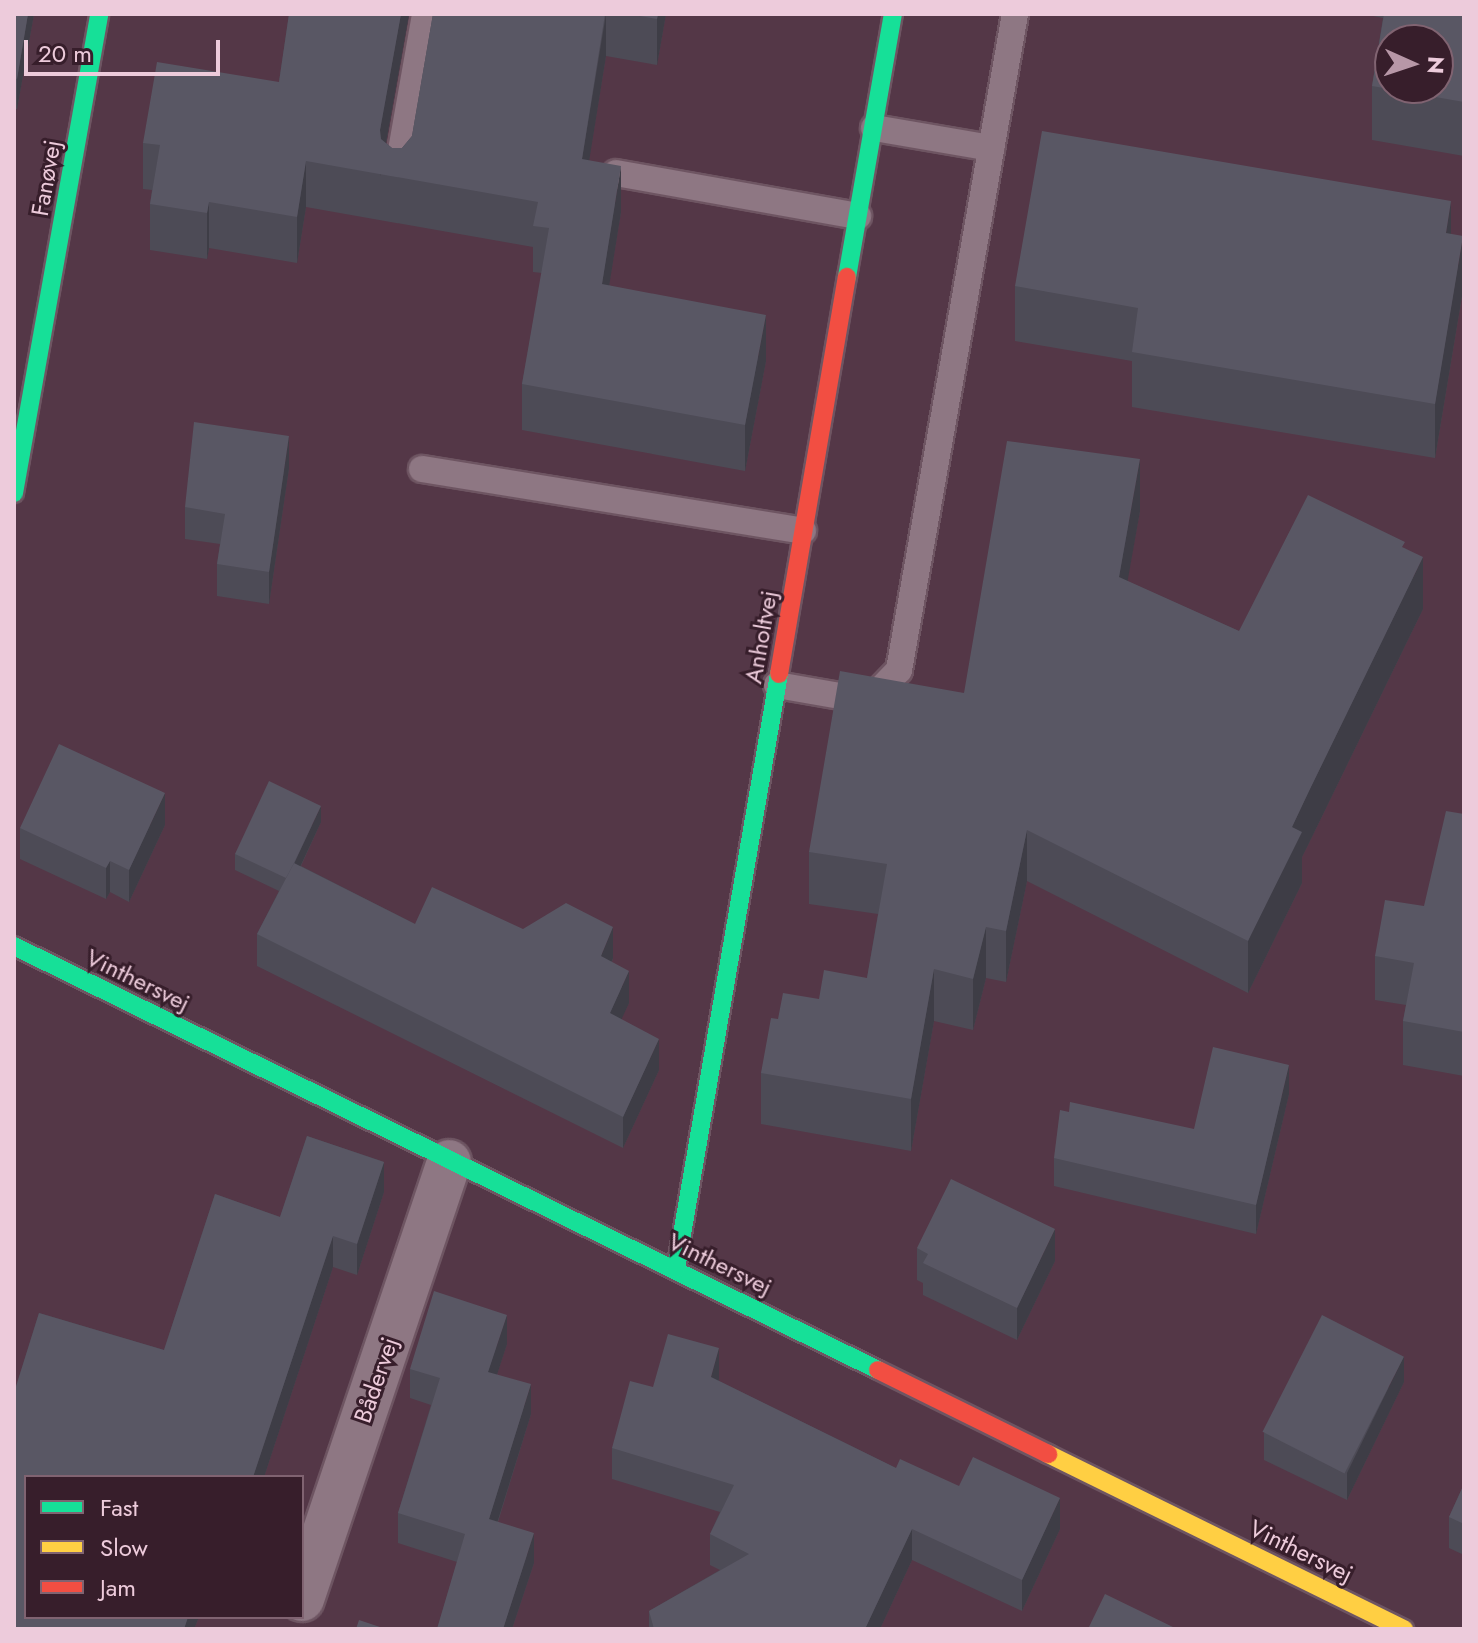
<!DOCTYPE html>
<meta charset="utf-8">
<style>
body{margin:0}
#map{position:relative;width:1478px;height:1643px;overflow:hidden;background:#543747;font-family:Jost,sans-serif}
div>[style]{position:absolute}
.roads{filter:drop-shadow(2px 0 #6e5562) drop-shadow(-2px 0 #6e5562) drop-shadow(0 2px #6e5562) drop-shadow(0 -2px #6e5562)}
.lane>*{height:26px;margin:-13px;padding:0 13px;transform-origin:13px;border-radius:13px;background:#8e7783}
.street>*{height:44px;margin:-22px;padding:0 22px;transform-origin:22px;border-radius:22px;background:#8e7783}
.fast>*{height:18px;margin:-9px;padding:0 9px;transform-origin:9px;border-radius:9px;background:#16e098}
.slow>*{height:18px;margin:-9px;padding:0 9px;transform-origin:9px;border-radius:9px;background:#ffcf43}
.jam>*{height:18px;margin:-9px;padding:0 9px;transform-origin:9px;border-radius:9px;background:#f24e42}
.wall>*{inset:0;background:#4d4b56}
.shaded-wall>*{inset:0;background:#3e3d46}
.building>*{inset:0;background:#595764;transform-origin:0 0}
span{translate:-50% -50%;white-space:nowrap;text-align:center;line-height:1.15;-webkit-text-stroke:6px #371e2b;paint-order:stroke}
.street-label{font-size:24px;color:#edcbdb}
.frame{position:absolute;inset:0;border:16px solid #edcbdb;pointer-events:none}
.legend{position:absolute;left:24px;top:1475px;width:280px;height:144px;box-sizing:border-box;background:#371e2b;border:2px solid #806371;margin:0;padding:10px 14px;list-style:none;font-size:24px;color:#edcbdb}
.legend li{display:flex;align-items:center;gap:16px;height:40px}
.legend b{width:40px;border:2px solid #806371}
.north{position:absolute;left:1374px;top:24px;width:80px;height:80px;box-sizing:border-box;background:#371e2b;border:2px solid #806371;border-radius:50%;rotate:93deg;font-size:22px;font-weight:700;line-height:32px;text-align:center;color:#edcbdb}
.north::after{content:'';display:block;margin:auto;width:28px;height:36px;background:#b797a7;clip-path:polygon(50% 0,100% 100%,50% 72%,0 100%)}
.scale{position:absolute;left:24px;top:40px;width:196px;height:36px;box-sizing:border-box;border:4px solid #edcbdb;border-top:0;padding-left:10px;font-size:24px;line-height:28px;white-space:nowrap;color:#edcbdb;-webkit-text-stroke:6px #371e2b;paint-order:stroke}
</style>
<div id="map">
<div class="roads">
<div class="lane">
<i style="left:874px;top:128px;width:119px;rotate:9.7deg"></i>
<i style="left:616px;top:173px;width:246px;rotate:10.1deg"></i>
<i style="left:396px;top:179px;width:168px;rotate:-80deg"></i>
<i style="left:422px;top:469px;width:386px;rotate:9.2deg"></i>
<i style="left:777px;top:685px;width:93px;rotate:9.9deg"></i>
<i style="left:869px;top:701px;width:43px;rotate:-45.9deg"></i>
<i style="left:899px;top:670px;width:666px;rotate:-79.97deg"></i>
</div>
<div class="street">
<i style="left:302px;top:1599px;width:461px;rotate:-71.4deg"></i>
</div>
<div class="fast">
<i style="left:847px;top:277px;width:267px;rotate:-80.1deg"></i>
<i style="left:14px;top:493px;width:486px;rotate:-79.9deg"></i>
<i style="left:14px;top:946px;width:962px;rotate:26.14deg"></i>
<i style="left:676px;top:1269px;width:604px;rotate:-80.18deg"></i>
</div>
<div class="slow">
<i style="left:1048px;top:1454px;width:397px;rotate:26.2deg"></i>
</div>
<div class="jam">
<i style="left:779px;top:674px;width:403px;rotate:-80.3deg"></i>
<i style="left:878px;top:1370px;width:190px;rotate:26.3deg"></i>
</div>
</div>
<div class="wall">
<i style="clip-path:polygon(14px 14px,34px 14px,17px 109px,14px 109px)"></i>
<i style="clip-path:polygon(289px 14px,409px 14px,386px 143px,392px 148px,402px 148px,412px 136px,433px 14px,666px 14px,657px 65px,606px 56px,589px 160px,621px 212px,609px 285px,766px 361px,745px 471px,522px 430px,522px 384px,542px 273px,533px 272px,533px 247px,306px 207px,297px 263px,209px 248px,207px 259px,150px 250px,150px 204px,152px 190px,143px 189px,143px 143px,279px 82px)"></i>
<i style="clip-path:polygon(1363px 14px,1464px 14px,1464px 156px,1372px 140px,1372px 86px,1383px 18px)"></i>
<i style="clip-path:polygon(1451px 234px,1463px 290px,1435px 458px,1132px 407px,1132px 361px,1015px 341px,1015px 286px)"></i>
<i style="clip-path:polygon(289px 468px,269px 604px,217px 596px,217px 564px,220px 544px,185px 539px,185px 507px)"></i>
<i style="clip-path:polygon(1140px 511px,1127px 581px,1239px 631px,1405px 548px,1423px 609px,1309px 843px,1302px 857px,1302px 883px,1248px 993px,1027px 881px,1006px 982px,986px 978px,973px 1030px,934px 1021px,911px 1151px,761px 1124px,761px 1073px,778px 1019px,867px 978px,878px 914px,809px 904px,809px 852px)"></i>
<i style="clip-path:polygon(1464px 814px,1464px 1076px,1403px 1065px,1403px 1021px,1406px 1005px,1375px 1000px,1375px 956px,1424px 906px)"></i>
<i style="clip-path:polygon(321px 822px,301px 866px,415px 924px,523px 929px,613px 958px,612px 962px,629px 1003px,621px 1019px,659px 1070px,623px 1148px,257px 966px,257px 934px,279px 891px,235px 870px,235px 854px)"></i>
<i style="clip-path:polygon(165px 825px,129px 902px,110px 892px,106px 899px,20px 859px,20px 828px)"></i>
<i style="clip-path:polygon(1289px 1094px,1256px 1234px,1054px 1186px,1054px 1158px,1194px 1129px)"></i>
<i style="clip-path:polygon(307px 1136px,384px 1162px,384px 1192px,357px 1275px,333px 1267px,264px 1477px,26px 1477px,26px 1617px,199px 1617px,194px 1629px,14px 1629px,14px 1393px,39px 1313px,164px 1350px,215px 1194px,280px 1217px)"></i>
<i style="clip-path:polygon(917px 1248px,1055px 1261px,1017px 1340px,923px 1295px,923px 1283px,917px 1280px)"></i>
<i style="clip-path:polygon(507px 1344px,497px 1374px,531px 1414px,498px 1522px,534px 1563px,512px 1629px,437px 1629px,457px 1562px,398px 1543px,398px 1513px,431px 1405px,410px 1398px,410px 1369px)"></i>
<i style="clip-path:polygon(719px 1379px,719px 1381px,896px 1468px,959px 1486px,1060px 1529px,1022px 1611px,912px 1560px,880px 1629px,649px 1629px,649px 1611px,720px 1570px,710px 1565px,710px 1534px,720px 1512px,612px 1479px,612px 1448px,653px 1387px)"></i>
<i style="clip-path:polygon(1404px 1382px,1347px 1500px,1264px 1460px,1264px 1433px)"></i>
<i style="clip-path:polygon(1464px 1484px,1464px 1555px,1449px 1548px,1449px 1517px)"></i>
</div>
<div class="shaded-wall">
<i style="clip-path:polygon(28px 14px,34px 14px,17px 109px,17px 79px)"></i>
<i style="clip-path:polygon(401px 14px,409px 14px,380px 176px,380px 130px)"></i>
<i style="clip-path:polygon(606px 14px,606px 56px,582px 205px,582px 159px)"></i>
<i style="clip-path:polygon(658px 14px,666px 14px,657px 65px,657px 19px)"></i>
<i style="clip-path:polygon(306px 161px,306px 207px,297px 263px,297px 217px)"></i>
<i style="clip-path:polygon(621px 166px,621px 212px,602px 330px,602px 284px)"></i>
<i style="clip-path:polygon(1451px 201px,1451px 255px,1446px 233px)"></i>
<i style="clip-path:polygon(209px 202px,209px 248px,207px 259px,207px 213px)"></i>
<i style="clip-path:polygon(1463px 236px,1463px 290px,1435px 458px,1435px 404px)"></i>
<i style="clip-path:polygon(766px 315px,766px 361px,745px 471px,745px 425px)"></i>
<i style="clip-path:polygon(289px 436px,289px 468px,269px 604px,269px 572px)"></i>
<i style="clip-path:polygon(1140px 459px,1140px 511px,1119px 629px,1119px 577px)"></i>
<i style="clip-path:polygon(1423px 557px,1423px 609px,1309px 843px,1302px 857px,1302px 883px,1248px 993px,1248px 941px,1292px 827px,1309px 791px)"></i>
<i style="clip-path:polygon(165px 793px,165px 825px,129px 902px,129px 870px)"></i>
<i style="clip-path:polygon(321px 806px,321px 822px,287px 895px,287px 879px)"></i>
<i style="clip-path:polygon(1027px 830px,1027px 881px,1006px 982px,1006px 931px)"></i>
<i style="clip-path:polygon(110px 861px,110px 892px,106px 899px,106px 868px)"></i>
<i style="clip-path:polygon(613px 927px,613px 958px,601px 988px,601px 956px)"></i>
<i style="clip-path:polygon(986px 927px,986px 978px,973px 1030px,973px 979px)"></i>
<i style="clip-path:polygon(934px 969px,934px 1021px,911px 1151px,911px 1099px)"></i>
<i style="clip-path:polygon(629px 971px,629px 1003px,610px 1044px,610px 1013px)"></i>
<i style="clip-path:polygon(659px 1039px,659px 1070px,623px 1148px,623px 1117px)"></i>
<i style="clip-path:polygon(1289px 1065px,1289px 1094px,1256px 1234px,1256px 1205px)"></i>
<i style="clip-path:polygon(384px 1162px,384px 1192px,357px 1275px,357px 1244px)"></i>
<i style="clip-path:polygon(1055px 1229px,1055px 1261px,1017px 1340px,1017px 1308px)"></i>
<i style="clip-path:polygon(333px 1236px,333px 1267px,264px 1477px,253px 1477px)"></i>
<i style="clip-path:polygon(507px 1315px,507px 1344px,488px 1402px,488px 1372px)"></i>
<i style="clip-path:polygon(719px 1348px,719px 1379px,711px 1408px,711px 1377px)"></i>
<i style="clip-path:polygon(1404px 1356px,1404px 1382px,1347px 1500px,1347px 1473px)"></i>
<i style="clip-path:polygon(531px 1384px,531px 1414px,489px 1549px,489px 1519px)"></i>
<i style="clip-path:polygon(1060px 1498px,1060px 1529px,1022px 1611px,1022px 1580px)"></i>
<i style="clip-path:polygon(912px 1529px,912px 1560px,880px 1629px,865px 1629px)"></i>
<i style="clip-path:polygon(534px 1533px,534px 1563px,512px 1629px,503px 1629px)"></i>
<i style="clip-path:polygon(188px 1617px,199px 1617px,194px 1629px,184px 1629px)"></i>
</div>
<div class="building">
<i style="clip-path:polygon(14px 14px,28px 14px,17px 79px,14px 78px)"></i>
<i style="clip-path:polygon(289px 14px,401px 14px,380px 130px,381px 139px,392px 148px,402px 148px,412px 136px,433px 14px,605px 14px,582px 159px,621px 166px,602px 284px,766px 315px,745px 425px,522px 384px,549px 228px,533px 226px,538px 202px,306px 161px,297px 217px,209px 202px,207px 213px,150px 204px,160px 145px,143px 143px,157px 62px,279px 82px)"></i>
<i style="clip-path:polygon(628px 14px,658px 14px,657px 19px)"></i>
<i style="clip-path:polygon(evenodd,1384px 14px,1464px 14px,1464px 102px,1372px 86px,1384px 14px,1390px 40px,1438px 40px,1438px 88px,1390px 88px,1390px 40px)"></i>
<i style="clip-path:polygon(1042px 131px,1451px 201px,1446px 233px,1463px 236px,1435px 404px,1132px 352px,1138px 308px,1015px 286px)"></i>
<i style="clip-path:polygon(194px 422px,289px 436px,269px 572px,217px 564px,225px 514px,185px 507px)"></i>
<i style="clip-path:polygon(1007px 441px,1140px 459px,1119px 577px,1239px 631px,1308px 495px,1405px 542px,1402px 547px,1423px 557px,1309px 791px,1292px 827px,1302px 832px,1248px 941px,1027px 830px,1006px 931px,986px 927px,973px 979px,934px 969px,911px 1099px,761px 1073px,771px 1018px,778px 1019px,783px 993px,819px 999px,824px 970px,867px 978px,887px 864px,809px 852px,840px 671px,964px 693px)"></i>
<i style="clip-path:polygon(59px 744px,165px 793px,129px 870px,110px 861px,106px 868px,20px 828px)"></i>
<i style="clip-path:polygon(269px 781px,321px 806px,294px 863px,286px 878px,235px 854px)"></i>
<i style="clip-path:polygon(1446px 811px,1464px 814px,1464px 1032px,1403px 1021px,1414px 963px,1375px 956px,1385px 900px,1424px 906px)"></i>
<i style="clip-path:polygon(294px 863px,415px 924px,432px 887px,523px 929px,566px 903px,613px 927px,601px 956px,629px 971px,610px 1013px,659px 1039px,623px 1117px,257px 934px)"></i>
<i style="clip-path:polygon(1213px 1047px,1289px 1065px,1256px 1205px,1054px 1158px,1060px 1110px,1069px 1112px,1070px 1102px,1194px 1129px)"></i>
<i style="clip-path:polygon(307px 1136px,384px 1162px,357px 1244px,333px 1236px,253px 1477px,26px 1477px,26px 1617px,188px 1617px,184px 1629px,14px 1629px,14px 1393px,39px 1313px,164px 1350px,215px 1194px,280px 1217px)"></i>
<i style="clip-path:polygon(951px 1179px,1055px 1229px,1017px 1308px,923px 1263px,928px 1254px,917px 1248px)"></i>
<i style="clip-path:polygon(434px 1291px,507px 1315px,488px 1372px,531px 1384px,489px 1519px,534px 1533px,503px 1629px,437px 1629px,465px 1534px,398px 1513px,440px 1378px,410px 1369px)"></i>
<i style="left:1322px;top:1315px;width:92px;height:131px;rotate:27deg"></i>
<i style="clip-path:polygon(668px 1334px,719px 1348px,711px 1377px,896px 1468px,900px 1459px,959px 1486px,973px 1457px,1060px 1498px,1022px 1580px,912px 1529px,865px 1629px,654px 1629px,649px 1611px,749px 1554px,710px 1534px,734px 1485px,612px 1448px,630px 1381px,653px 1387px)"></i>
<i style="clip-path:polygon(1464px 1484px,1464px 1524px,1449px 1517px)"></i>
<i style="clip-path:polygon(1105px 1594px,1177px 1629px,1088px 1629px)"></i>
<i style="clip-path:polygon(359px 1620px,386px 1629px,356px 1629px)"></i>
</div>
<div class="street-label">
<span style="left:46px;top:178px;rotate:-80deg">Fanøvej</span>
<span style="left:761px;top:637px;rotate:-80deg">Anholtvej</span>
<span style="left:138px;top:980px;rotate:26deg">Vinthersvej</span>
<span style="left:720px;top:1264px;rotate:26deg">Vinthersvej</span>
<span style="left:376px;top:1380px;rotate:-71deg">Bådervej</span>
<span style="left:1301px;top:1551px;rotate:26deg">Vinthersvej</span>
</div>
<div class="frame"></div>
<ul class="legend">
<li><b style="height:10px;background:#16e098"></b>Fast</li>
<li><b style="height:10px;background:#ffcf43"></b>Slow</li>
<li><b style="height:10px;background:#f24e42"></b>Jam</li>
</ul>
<div class="north">N</div>
<div class="scale">20 m</div>
</div>
